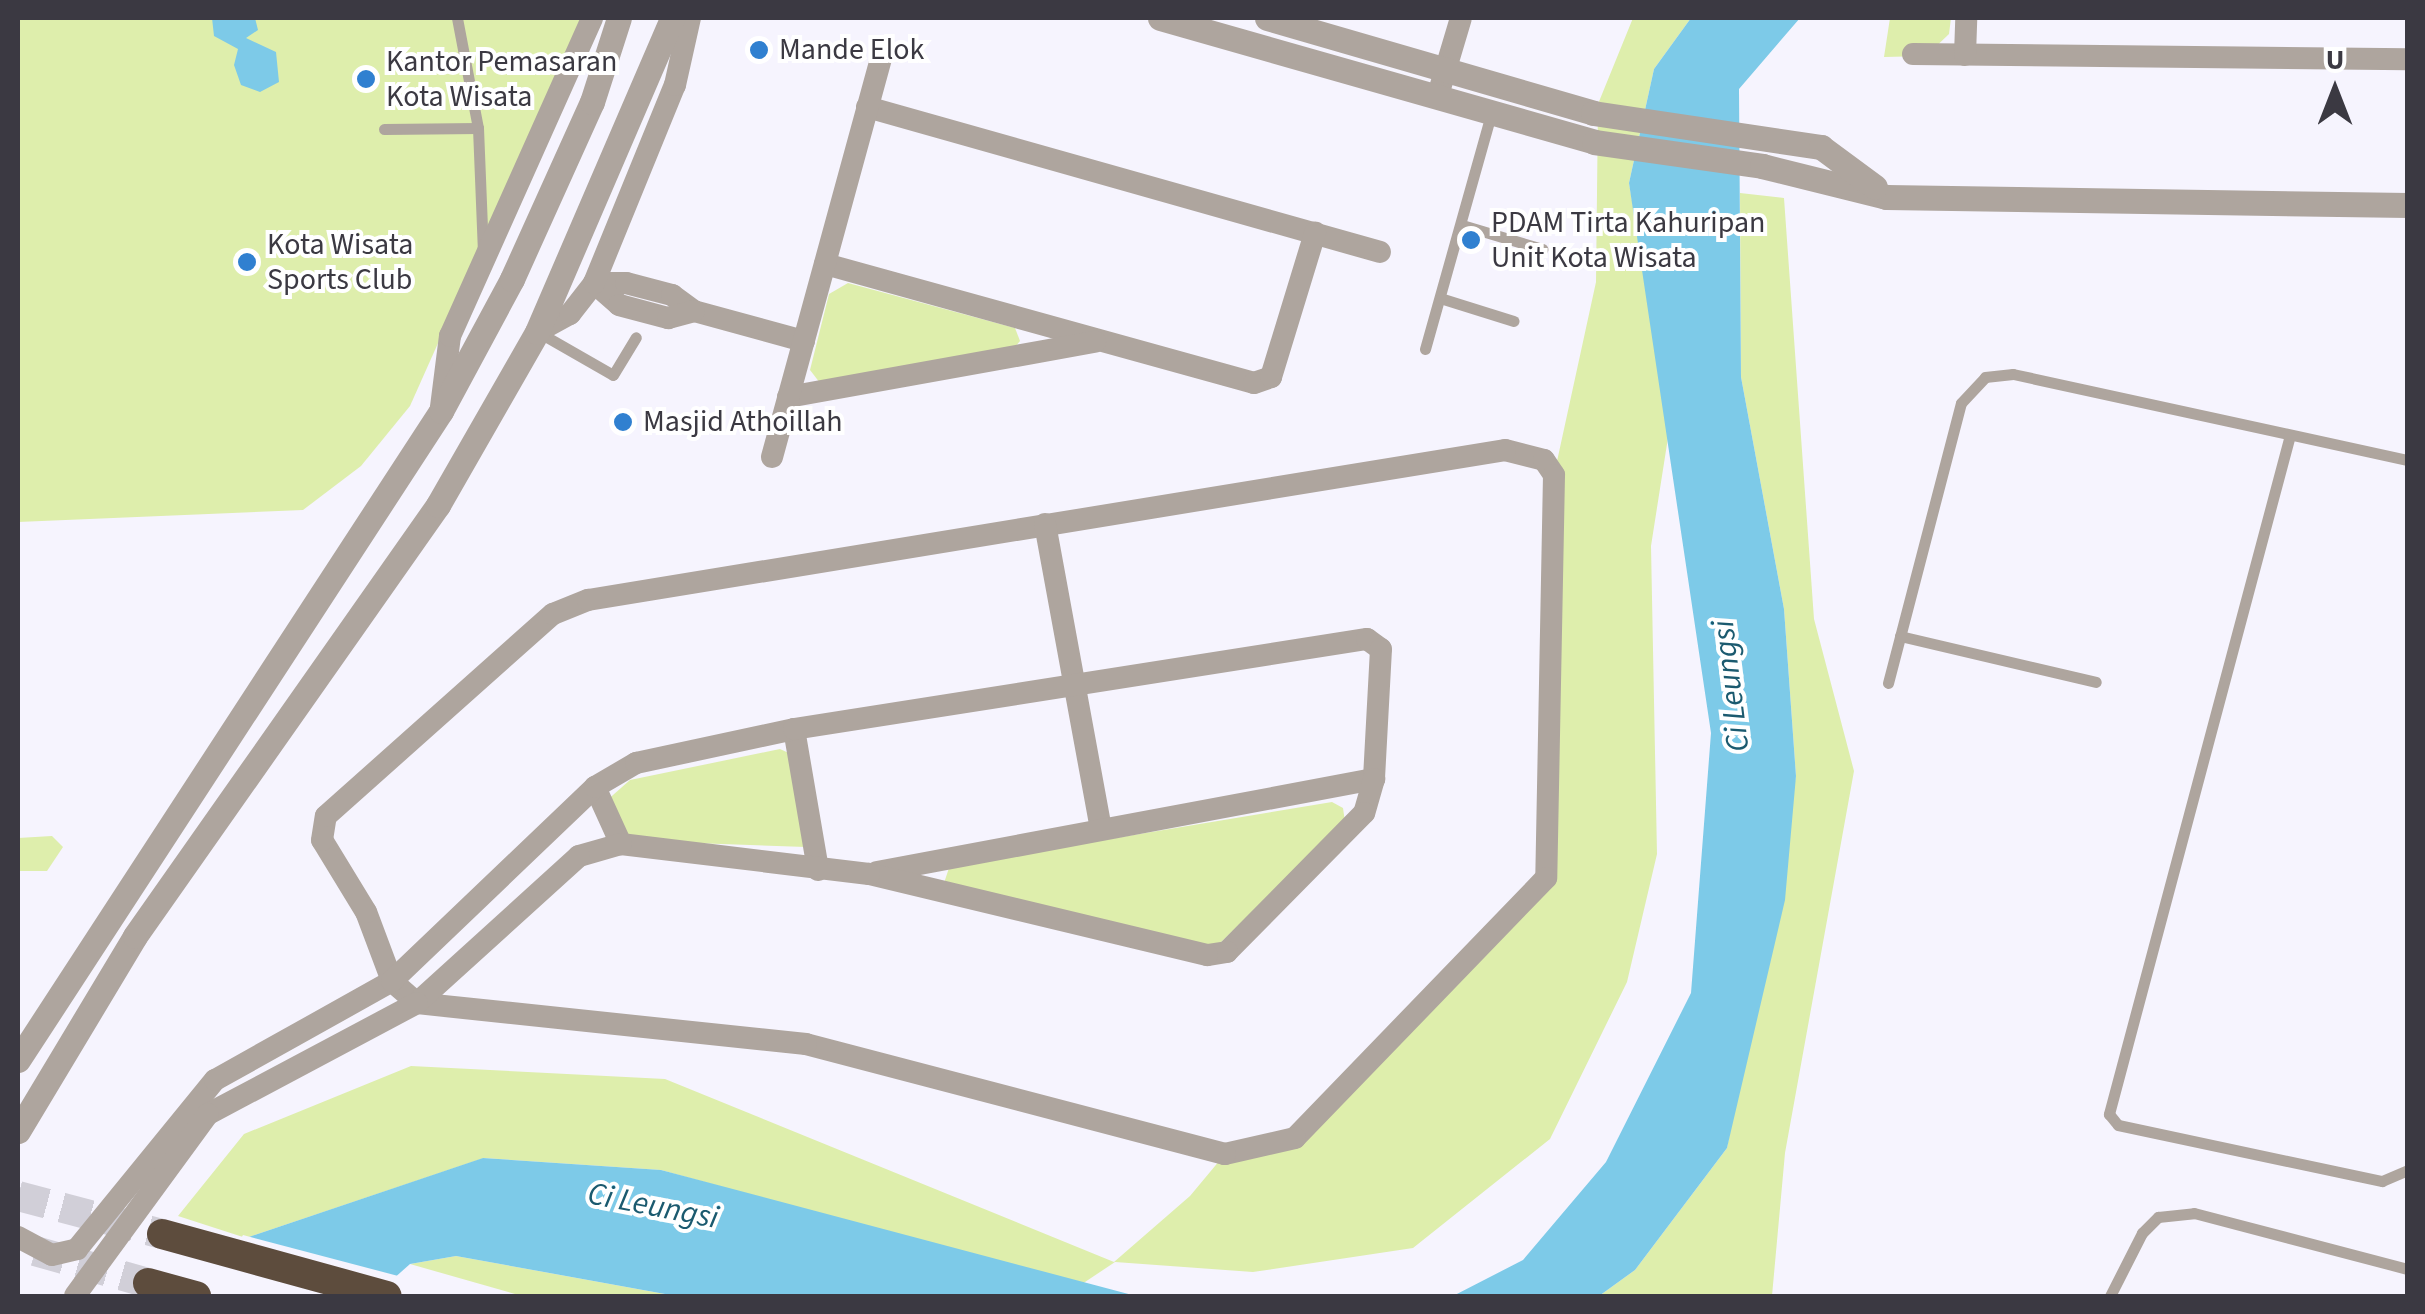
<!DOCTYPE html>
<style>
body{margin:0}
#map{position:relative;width:2425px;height:1314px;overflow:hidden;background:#f6f4fe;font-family:"Source Sans 3",sans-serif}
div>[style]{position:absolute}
.green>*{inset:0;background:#deeeac}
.water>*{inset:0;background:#7dcae8}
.pier>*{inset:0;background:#f6f4fe}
.motorway-tunnel>*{height:30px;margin-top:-15px;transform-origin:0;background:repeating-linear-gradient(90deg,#d1cfd8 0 30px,transparent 0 45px)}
.service>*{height:11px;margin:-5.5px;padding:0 5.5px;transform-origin:5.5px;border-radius:5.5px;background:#aea59e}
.minor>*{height:22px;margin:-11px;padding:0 11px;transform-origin:11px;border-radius:11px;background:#aea59e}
.tertiary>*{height:25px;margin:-12.5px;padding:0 12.5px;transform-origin:12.5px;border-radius:12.5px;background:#aea59e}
.motorway>*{height:30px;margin:-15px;padding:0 15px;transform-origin:15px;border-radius:15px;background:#5d4c3d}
.dots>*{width:28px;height:28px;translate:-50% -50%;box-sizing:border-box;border:5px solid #fff;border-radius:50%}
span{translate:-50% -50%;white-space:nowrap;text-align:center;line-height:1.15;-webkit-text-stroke:8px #fff;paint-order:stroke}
.poi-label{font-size:30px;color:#3b3942}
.left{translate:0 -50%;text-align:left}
.water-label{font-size:32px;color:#1b5a6f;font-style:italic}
.frame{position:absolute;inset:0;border:20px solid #3b3942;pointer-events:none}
.north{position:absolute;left:2285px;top:40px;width:100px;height:100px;-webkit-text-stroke:8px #fff;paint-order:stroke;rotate:0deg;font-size:28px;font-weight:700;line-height:40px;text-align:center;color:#3b3942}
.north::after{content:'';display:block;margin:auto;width:35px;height:45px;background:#3b3942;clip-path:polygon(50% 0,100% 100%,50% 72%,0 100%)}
</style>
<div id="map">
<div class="green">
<i style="clip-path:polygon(18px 18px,583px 18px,410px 406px,361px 466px,303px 510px,18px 522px)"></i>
<i style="clip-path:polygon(1633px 18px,1691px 18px,1654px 69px,1629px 183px,1670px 425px,1651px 546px,1657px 854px,1627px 982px,1550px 1139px,1413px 1248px,1253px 1272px,1115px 1262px,1079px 1286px,661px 1170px,484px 1158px,246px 1238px,178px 1216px,244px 1134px,411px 1066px,665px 1079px,1114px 1262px,1190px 1196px,1225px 1154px,1296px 1138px,1546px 878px,1554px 475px,1596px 282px,1598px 104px)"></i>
<i style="clip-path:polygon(1890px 18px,1951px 18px,1949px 34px,1926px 56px,1884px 57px)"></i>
<i style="clip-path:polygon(1740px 193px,1784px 198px,1814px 619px,1854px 771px,1785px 1153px,1772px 1296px,1599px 1296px,1635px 1270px,1727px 1148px,1796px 776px,1784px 609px,1741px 377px)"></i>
<i style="clip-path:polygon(848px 283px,1015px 328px,1020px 341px,1015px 347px,820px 383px,810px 370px,829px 294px)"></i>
<i style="clip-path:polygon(780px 749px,793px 755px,806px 847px,607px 840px,596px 810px,630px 780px)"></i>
<i style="clip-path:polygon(1332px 802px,1343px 808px,1345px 822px,1214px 949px,943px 886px,949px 868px,959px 864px)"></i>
<i style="clip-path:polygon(52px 836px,63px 847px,47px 871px,18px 871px,18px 838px)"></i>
<i style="clip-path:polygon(456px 1256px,676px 1296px,522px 1296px,410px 1264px)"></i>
</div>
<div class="water">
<i style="clip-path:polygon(212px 18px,255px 18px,258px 30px,246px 38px,276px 52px,279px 82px,260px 92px,241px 85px,234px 65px,238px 49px,214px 36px)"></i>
<i style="clip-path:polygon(1691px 18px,1800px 18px,1739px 89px,1741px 377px,1784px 609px,1796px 776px,1785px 900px,1727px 1148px,1635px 1270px,1599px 1296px,1453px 1296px,1523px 1260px,1606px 1162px,1691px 993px,1711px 733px,1629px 183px,1654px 69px)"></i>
<i style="clip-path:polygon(483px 1158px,661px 1170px,1136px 1296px,676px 1296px,456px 1256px,410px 1264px,374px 1296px,212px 1296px,246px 1238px)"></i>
</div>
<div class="pier">
<i style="clip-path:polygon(243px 1235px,402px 1277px,381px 1296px,207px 1296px)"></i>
</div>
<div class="motorway-tunnel">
<i style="left:18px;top:1196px;width:149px;rotate:14.8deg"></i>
<i style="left:35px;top:1251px;width:117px;rotate:15.8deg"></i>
</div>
<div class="service">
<i style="left:457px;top:18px;width:112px;rotate:79.2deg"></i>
<i style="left:478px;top:128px;width:126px;rotate:87.7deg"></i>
<i style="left:384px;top:129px;width:94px;rotate:-0.6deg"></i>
<i style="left:1462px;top:225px;width:84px;rotate:16.7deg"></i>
<i style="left:1440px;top:298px;width:77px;rotate:17.3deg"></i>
<i style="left:538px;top:332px;width:86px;rotate:29.8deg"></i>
<i style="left:613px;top:375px;width:44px;rotate:-58.8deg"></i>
<i style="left:1425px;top:349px;width:247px;rotate:-74.3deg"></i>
<i style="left:2290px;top:435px;width:703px;rotate:104.93deg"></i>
<i style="left:2109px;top:1114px;width:14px;rotate:51deg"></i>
<i style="left:2118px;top:1125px;width:270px;rotate:12deg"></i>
<i style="left:2382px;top:1181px;width:28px;rotate:-23deg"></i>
<i style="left:1900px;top:636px;width:201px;rotate:13.2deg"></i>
<i style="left:1888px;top:683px;width:289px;rotate:-75.4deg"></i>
<i style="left:1961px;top:403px;width:35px;rotate:-47deg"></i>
<i style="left:1985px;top:377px;width:28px;rotate:-6deg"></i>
<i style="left:2013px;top:374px;width:404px;rotate:12.3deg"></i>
<i style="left:2110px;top:1296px;width:71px;rotate:-63.1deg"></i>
<i style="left:2142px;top:1233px;width:23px;rotate:-45deg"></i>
<i style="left:2158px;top:1217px;width:36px;rotate:-6deg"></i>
<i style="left:2194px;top:1213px;width:221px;rotate:14.7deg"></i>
</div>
<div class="minor">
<i style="left:1913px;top:54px;width:495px;rotate:0.6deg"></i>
<i style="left:1965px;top:55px;width:37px;rotate:-88deg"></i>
<i style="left:1438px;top:95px;width:80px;rotate:-73.4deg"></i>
<i style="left:867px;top:107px;width:533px;rotate:15.78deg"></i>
<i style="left:825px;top:264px;width:445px;rotate:15.5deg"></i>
<i style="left:1254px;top:383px;width:18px;rotate:-19deg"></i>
<i style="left:1271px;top:377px;width:151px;rotate:-73deg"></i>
<i style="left:594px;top:283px;width:32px"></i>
<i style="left:626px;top:283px;width:48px;rotate:14.6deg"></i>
<i style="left:672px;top:295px;width:27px;rotate:36deg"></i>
<i style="left:694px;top:311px;width:114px;rotate:15.3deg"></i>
<i style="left:594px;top:283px;width:33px;rotate:41deg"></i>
<i style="left:619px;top:305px;width:51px;rotate:14.9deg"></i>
<i style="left:668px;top:318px;width:27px;rotate:-15deg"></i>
<i style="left:537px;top:332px;width:38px;rotate:-29deg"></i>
<i style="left:570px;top:314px;width:39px;rotate:-52deg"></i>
<i style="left:594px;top:283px;width:214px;rotate:-67.8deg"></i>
<i style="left:675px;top:85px;width:69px;rotate:-77.4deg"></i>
<i style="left:788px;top:397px;width:312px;rotate:-10.2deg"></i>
<i style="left:441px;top:407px;width:72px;rotate:-82.8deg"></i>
<i style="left:450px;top:336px;width:348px;rotate:-65.9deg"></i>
<i style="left:1505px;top:450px;width:40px;rotate:14.4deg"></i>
<i style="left:1544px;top:460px;width:18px;rotate:56deg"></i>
<i style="left:1554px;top:475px;width:403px;rotate:91.1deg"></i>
<i style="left:1546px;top:878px;width:361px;rotate:134deg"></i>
<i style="left:1295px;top:1138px;width:72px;rotate:167.1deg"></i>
<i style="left:1225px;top:1154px;width:433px;rotate:-165.3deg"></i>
<i style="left:806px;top:1044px;width:391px;rotate:-174deg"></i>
<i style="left:417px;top:1003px;width:33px;rotate:-139deg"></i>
<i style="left:392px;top:981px;width:74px;rotate:-110.6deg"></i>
<i style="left:366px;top:912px;width:84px;rotate:-121.4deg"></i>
<i style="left:322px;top:840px;width:24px;rotate:-81deg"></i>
<i style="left:326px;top:816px;width:304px;rotate:-41.7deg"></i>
<i style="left:553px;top:614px;width:38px;rotate:-22deg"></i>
<i style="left:588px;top:600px;width:929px;rotate:-9.29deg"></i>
<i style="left:772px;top:457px;width:421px;rotate:-74.7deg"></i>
<i style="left:1045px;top:524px;width:310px;rotate:79.6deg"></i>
<i style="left:794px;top:729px;width:143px;rotate:80.3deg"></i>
<i style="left:595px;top:787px;width:63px;rotate:65.5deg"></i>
<i style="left:877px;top:872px;width:506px;rotate:-10.6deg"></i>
<i style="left:18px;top:1237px;width:38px;rotate:28deg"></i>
<i style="left:52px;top:1255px;width:26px;rotate:-13deg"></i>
<i style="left:77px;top:1249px;width:218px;rotate:-50.8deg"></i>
<i style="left:215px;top:1080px;width:203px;rotate:-29.2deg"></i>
<i style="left:392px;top:981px;width:281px;rotate:-43.7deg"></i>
<i style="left:595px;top:787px;width:48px;rotate:-30.3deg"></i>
<i style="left:636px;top:763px;width:162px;rotate:-12.1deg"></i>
<i style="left:794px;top:729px;width:580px;rotate:-8.93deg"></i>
<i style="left:1367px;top:639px;width:17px;rotate:36deg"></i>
<i style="left:1381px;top:649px;width:130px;rotate:93.1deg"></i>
<i style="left:1374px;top:779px;width:35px;rotate:106deg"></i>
<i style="left:1364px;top:813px;width:195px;rotate:134.6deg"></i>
<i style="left:1227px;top:952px;width:20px;rotate:171deg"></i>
<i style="left:1207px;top:955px;width:348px;rotate:-166.5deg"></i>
<i style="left:869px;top:874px;width:250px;rotate:-173.1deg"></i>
<i style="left:621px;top:844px;width:44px;rotate:164.1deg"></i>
<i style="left:579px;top:856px;width:219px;rotate:137.8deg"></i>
<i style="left:417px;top:1003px;width:237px;rotate:152deg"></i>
<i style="left:208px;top:1114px;width:225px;rotate:126.2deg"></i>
</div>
<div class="tertiary">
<i style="left:1160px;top:18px;width:451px;rotate:15.9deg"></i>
<i style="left:1594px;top:142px;width:170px;rotate:8.1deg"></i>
<i style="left:1762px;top:166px;width:128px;rotate:14deg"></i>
<i style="left:1886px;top:197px;width:522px;rotate:0.88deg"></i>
<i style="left:1267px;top:18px;width:340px;rotate:16.2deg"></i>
<i style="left:1593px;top:113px;width:231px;rotate:8.5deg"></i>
<i style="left:1821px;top:147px;width:67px;rotate:36.5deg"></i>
<i style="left:18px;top:1060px;width:775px;rotate:-56.9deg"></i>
<i style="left:441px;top:411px;width:150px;rotate:-61.7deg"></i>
<i style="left:512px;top:279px;width:194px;rotate:-65.7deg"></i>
<i style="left:592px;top:102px;width:88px;rotate:-72.2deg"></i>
<i style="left:18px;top:1131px;width:227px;rotate:-59deg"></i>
<i style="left:135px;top:936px;width:527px;rotate:-54.89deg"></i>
<i style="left:438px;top:505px;width:199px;rotate:-60.2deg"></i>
<i style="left:537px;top:332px;width:342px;rotate:-66.7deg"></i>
</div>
<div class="motorway">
<i style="left:162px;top:1234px;width:233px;rotate:15.4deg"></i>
<i style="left:148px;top:1283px;width:50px;rotate:15.2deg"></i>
</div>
<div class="dots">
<i style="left:759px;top:50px;background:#3080d0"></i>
<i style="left:366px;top:79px;background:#3080d0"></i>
<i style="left:1471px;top:240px;background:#3080d0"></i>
<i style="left:247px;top:262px;background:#3080d0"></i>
<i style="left:623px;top:422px;background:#3080d0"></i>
</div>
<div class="poi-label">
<span class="left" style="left:779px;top:50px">Mande Elok</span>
<span class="left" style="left:386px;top:79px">Kantor Pemasaran<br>Kota Wisata</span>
<span class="left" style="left:1491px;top:240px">PDAM Tirta Kahuripan<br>Unit Kota Wisata</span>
<span class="left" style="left:267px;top:262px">Kota Wisata<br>Sports Club</span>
<span class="left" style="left:643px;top:422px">Masjid Athoillah</span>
</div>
<div class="water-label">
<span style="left:1731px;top:686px;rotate:-97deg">Ci Leungsi</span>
<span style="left:653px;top:1206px;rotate:11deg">Ci Leungsi</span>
</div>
<div class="frame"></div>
<div class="north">U</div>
</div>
